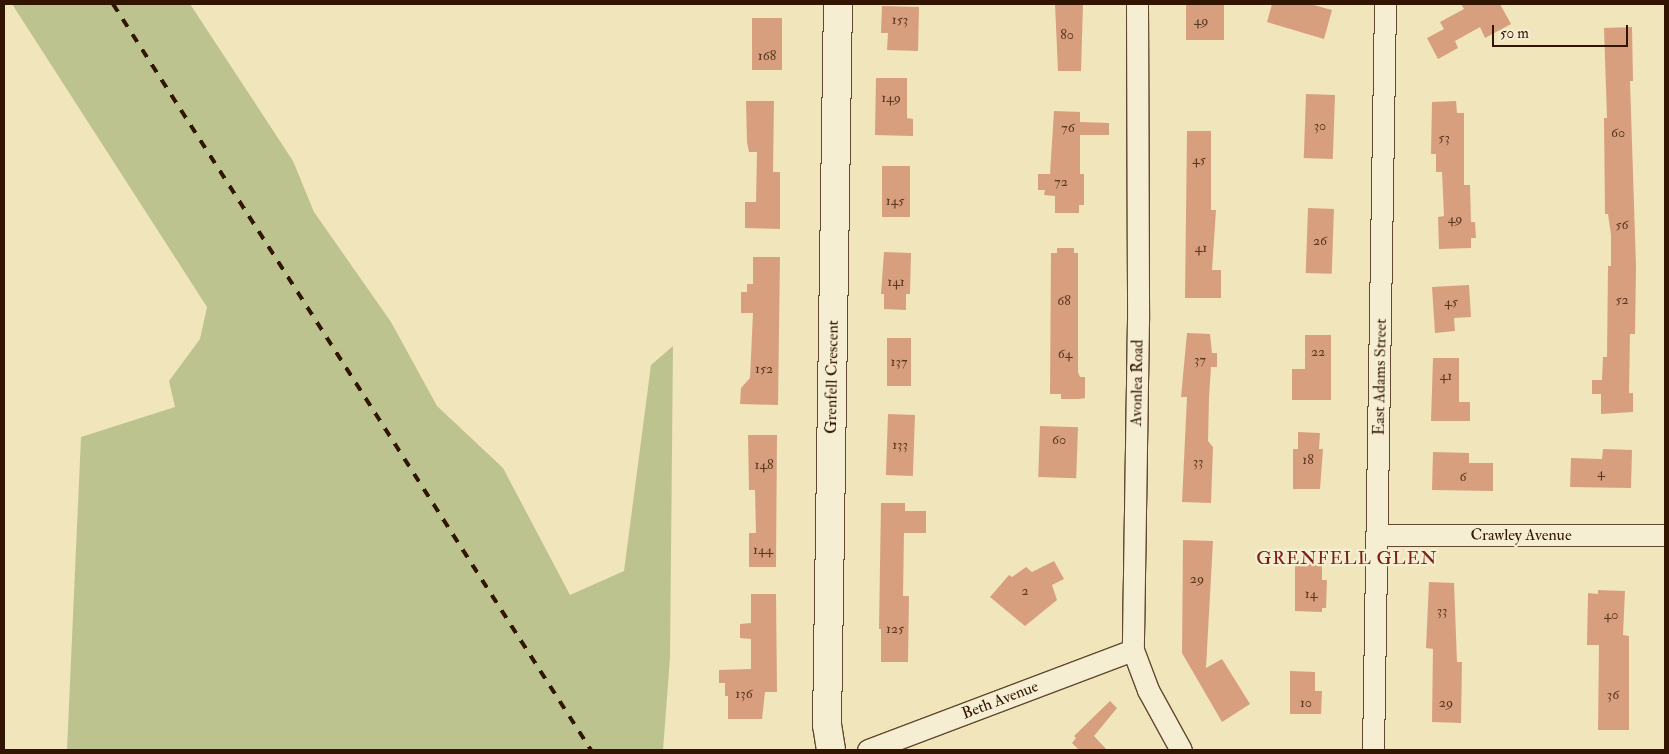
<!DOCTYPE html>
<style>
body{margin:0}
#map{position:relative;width:1669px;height:754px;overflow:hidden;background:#f1e5bb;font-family:"IM FELL Double Pica",serif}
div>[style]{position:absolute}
.green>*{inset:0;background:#bdc38e}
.building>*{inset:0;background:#d89f7f;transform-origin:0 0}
.roads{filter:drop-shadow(1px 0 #62492f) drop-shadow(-1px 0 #62492f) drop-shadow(0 1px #62492f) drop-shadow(0 -1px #62492f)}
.street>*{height:21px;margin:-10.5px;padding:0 10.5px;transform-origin:10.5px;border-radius:10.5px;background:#f6eed3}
.secondary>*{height:28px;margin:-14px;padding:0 14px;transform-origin:14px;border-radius:14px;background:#f6eed3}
.rail>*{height:4px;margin-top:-2px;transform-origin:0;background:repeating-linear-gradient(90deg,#321500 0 9px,transparent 0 18px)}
span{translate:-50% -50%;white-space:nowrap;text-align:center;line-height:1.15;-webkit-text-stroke:4.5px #f6eed3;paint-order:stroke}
.number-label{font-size:14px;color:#5c3820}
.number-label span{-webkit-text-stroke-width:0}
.street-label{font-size:16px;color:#321500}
.neighbourhood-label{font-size:18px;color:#7a1f14;letter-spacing:1px}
.frame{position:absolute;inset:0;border:5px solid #321500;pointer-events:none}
.scale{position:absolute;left:1492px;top:25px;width:136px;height:22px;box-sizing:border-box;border:2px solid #321500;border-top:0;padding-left:6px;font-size:15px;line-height:18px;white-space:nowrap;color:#321500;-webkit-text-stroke:4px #f6eed3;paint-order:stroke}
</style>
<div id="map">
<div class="green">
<i style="clip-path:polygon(12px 4px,190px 4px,293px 161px,314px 212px,391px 322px,437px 406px,503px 468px,570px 595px,624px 571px,651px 365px,673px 346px,670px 658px,663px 750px,67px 750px,81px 437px,175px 407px,169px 381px,200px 339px,207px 307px)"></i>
</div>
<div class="building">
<i style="clip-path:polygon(1055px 4px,1083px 4px,1081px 71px,1058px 71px)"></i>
<i style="left:1186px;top:4px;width:38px;height:36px"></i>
<i style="clip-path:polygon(1272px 4px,1310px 4px,1332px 10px,1324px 39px,1267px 22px)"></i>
<i style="clip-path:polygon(1461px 4px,1500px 4px,1511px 24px,1485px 38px,1480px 27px,1455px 41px,1458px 48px,1438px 59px,1427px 38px,1444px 29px,1440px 22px,1464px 9px)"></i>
<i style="clip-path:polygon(882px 6px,919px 7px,918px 51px,887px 50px,888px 33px,881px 33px)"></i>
<i style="left:752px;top:18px;width:30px;height:52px"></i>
<i style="clip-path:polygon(1632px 27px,1633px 81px,1630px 81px,1636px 267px,1635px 334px,1630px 334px,1629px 393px,1633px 393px,1633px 412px,1601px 414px,1601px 394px,1592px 394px,1592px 380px,1602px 380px,1603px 357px,1607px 357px,1608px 266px,1611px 266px,1611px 235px,1608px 214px,1605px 214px,1604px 118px,1607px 118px,1604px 28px)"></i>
<i style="clip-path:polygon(876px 78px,907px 78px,907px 118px,913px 119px,913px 136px,875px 135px)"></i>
<i style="left:1306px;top:94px;width:29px;height:64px;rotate:2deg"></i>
<i style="clip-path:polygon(746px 101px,774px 101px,773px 172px,780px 172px,780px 229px,745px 228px,745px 202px,756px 202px,757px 152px,749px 152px,747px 142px)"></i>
<i style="clip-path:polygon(1456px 101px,1457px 113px,1464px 113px,1464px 185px,1470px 185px,1471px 222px,1475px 222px,1476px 238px,1471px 238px,1471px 248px,1439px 249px,1438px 217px,1444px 216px,1442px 172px,1436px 172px,1436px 154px,1431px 154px,1432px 102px)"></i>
<i style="clip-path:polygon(1054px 111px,1080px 112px,1080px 122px,1109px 123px,1109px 135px,1080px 135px,1080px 174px,1084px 174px,1084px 205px,1079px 205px,1079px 213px,1055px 213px,1055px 196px,1044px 195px,1045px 190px,1038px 190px,1038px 174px,1050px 174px)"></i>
<i style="clip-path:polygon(1187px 131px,1211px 131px,1211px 210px,1216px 210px,1212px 270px,1221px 270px,1221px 298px,1185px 298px)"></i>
<i style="left:882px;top:166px;width:28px;height:51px"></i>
<i style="left:1308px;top:208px;width:26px;height:65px;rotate:2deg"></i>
<i style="clip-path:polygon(1057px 248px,1074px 248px,1074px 253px,1078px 253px,1078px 372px,1080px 377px,1085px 377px,1085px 398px,1079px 399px,1061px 399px,1061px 394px,1050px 394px,1051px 253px,1057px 253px)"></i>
<i style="clip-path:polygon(884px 252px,911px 253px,910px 294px,906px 294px,906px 310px,884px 309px,884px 294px,881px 294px)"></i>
<i style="clip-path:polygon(753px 257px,780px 257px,778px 405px,740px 404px,741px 388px,750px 378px,753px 313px,741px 313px,741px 292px,747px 292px,747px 284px,753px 284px)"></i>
<i style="clip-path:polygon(1469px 285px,1471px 317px,1454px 318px,1455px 331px,1435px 333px,1432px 287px)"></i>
<i style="clip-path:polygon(1187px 333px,1210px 334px,1212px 353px,1217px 353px,1217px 367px,1211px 367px,1209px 398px,1208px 441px,1213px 447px,1211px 503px,1182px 502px,1187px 397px,1181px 397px)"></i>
<i style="clip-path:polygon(1305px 335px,1331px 335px,1331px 400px,1292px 400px,1292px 369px,1305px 369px)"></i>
<i style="left:887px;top:338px;width:24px;height:48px"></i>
<i style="clip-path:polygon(1433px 358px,1459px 358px,1459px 402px,1470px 402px,1470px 421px,1431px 421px)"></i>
<i style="left:888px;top:414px;width:27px;height:61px;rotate:2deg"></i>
<i style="left:1040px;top:426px;width:38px;height:51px;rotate:2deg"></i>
<i style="clip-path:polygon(1298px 432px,1320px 433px,1319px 449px,1323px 449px,1320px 489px,1293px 489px,1293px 449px,1298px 449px)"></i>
<i style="clip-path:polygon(748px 435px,777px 435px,776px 567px,749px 567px,749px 533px,756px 533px,755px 490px,749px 490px)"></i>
<i style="clip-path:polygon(1603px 449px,1632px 450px,1631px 488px,1570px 487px,1571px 458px,1602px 459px)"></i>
<i style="clip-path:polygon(1433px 452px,1469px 453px,1469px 463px,1493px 463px,1493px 491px,1432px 490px)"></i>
<i style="clip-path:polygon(881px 503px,905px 503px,905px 511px,926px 511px,926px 533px,904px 533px,903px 596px,909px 596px,908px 662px,881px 662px,881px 629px,879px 629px)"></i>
<i style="clip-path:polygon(1183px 540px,1213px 541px,1206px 668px,1222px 659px,1250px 704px,1222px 722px,1182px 653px)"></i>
<i style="clip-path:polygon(1054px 561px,1064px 579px,1052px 585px,1057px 600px,1025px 626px,990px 597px,1009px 575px,1012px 577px,1026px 567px,1032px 572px)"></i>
<i style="clip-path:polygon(1295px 563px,1322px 564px,1322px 580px,1327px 580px,1326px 608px,1322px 608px,1322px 612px,1295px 611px)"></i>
<i style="clip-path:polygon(1429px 582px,1454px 583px,1457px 662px,1462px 662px,1461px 723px,1432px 722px,1433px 649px,1426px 648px)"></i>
<i style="clip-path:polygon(1598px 590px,1625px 591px,1623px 635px,1629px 636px,1629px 730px,1598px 730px,1599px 645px,1587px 645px,1588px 593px,1598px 594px)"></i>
<i style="clip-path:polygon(751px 594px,776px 594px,777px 692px,765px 692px,762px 719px,728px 719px,728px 696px,725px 696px,725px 683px,719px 683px,719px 670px,751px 669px,751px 639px,740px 638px,740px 624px,751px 623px)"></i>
<i style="clip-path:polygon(1290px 671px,1315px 672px,1315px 691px,1322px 691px,1321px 714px,1290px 714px)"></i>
<i style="clip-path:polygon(1110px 701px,1117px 708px,1094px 736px,1107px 750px,1079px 750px,1072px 743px,1076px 738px,1074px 736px)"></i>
</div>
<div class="roads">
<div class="street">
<i style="left:1137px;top:4px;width:316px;rotate:89.8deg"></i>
<i style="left:1138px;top:320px;width:330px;rotate:90.9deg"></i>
<i style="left:1133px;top:650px;width:43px;rotate:69.4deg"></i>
<i style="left:1148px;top:690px;width:68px;rotate:61.2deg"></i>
<i style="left:1378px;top:535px;width:287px"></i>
<i style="left:868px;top:750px;width:283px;rotate:-20.7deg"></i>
<i style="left:1373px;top:750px;width:746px;rotate:-89.08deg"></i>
</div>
<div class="secondary">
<i style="left:831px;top:750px;width:25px;rotate:-99deg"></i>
<i style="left:827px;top:725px;width:721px;rotate:-89.13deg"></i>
</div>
</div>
<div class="rail">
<i style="left:113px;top:4px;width:886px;rotate:57.35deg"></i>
</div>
<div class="number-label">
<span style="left:900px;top:20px">153</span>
<span style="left:1201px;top:21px">49</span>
<span style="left:1067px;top:35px">80</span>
<span style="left:767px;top:56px">168</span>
<span style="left:891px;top:98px">149</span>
<span style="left:1320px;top:126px">30</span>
<span style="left:1068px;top:128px">76</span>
<span style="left:1618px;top:133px">60</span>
<span style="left:1444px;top:138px">53</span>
<span style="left:1199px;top:160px">45</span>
<span style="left:1061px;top:182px">72</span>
<span style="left:895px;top:201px">145</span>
<span style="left:1455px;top:219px">49</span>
<span style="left:1622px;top:225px">56</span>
<span style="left:1320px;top:241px">26</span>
<span style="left:1201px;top:248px">41</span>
<span style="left:896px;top:282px">141</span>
<span style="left:1622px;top:300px">52</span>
<span style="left:1064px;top:301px">68</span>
<span style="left:1451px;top:302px">45</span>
<span style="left:1318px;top:352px">22</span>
<span style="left:1065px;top:354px">64</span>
<span style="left:1200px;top:360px">37</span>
<span style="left:899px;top:362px">137</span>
<span style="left:764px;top:369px">152</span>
<span style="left:1446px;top:376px">41</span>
<span style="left:1059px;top:440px">60</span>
<span style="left:900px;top:445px">133</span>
<span style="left:1308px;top:460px">18</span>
<span style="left:1198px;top:462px">33</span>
<span style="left:764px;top:465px">148</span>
<span style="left:1601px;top:473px">4</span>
<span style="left:1463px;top:477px">6</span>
<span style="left:763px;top:550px">144</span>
<span style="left:1197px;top:579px">29</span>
<span style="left:1025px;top:591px">2</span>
<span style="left:1311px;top:594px">14</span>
<span style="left:1442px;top:611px">33</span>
<span style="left:1611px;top:615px">40</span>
<span style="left:895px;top:629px">125</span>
<span style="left:744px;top:694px">136</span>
<span style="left:1613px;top:695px">36</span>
<span style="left:1306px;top:703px">10</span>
<span style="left:1446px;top:703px">29</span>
</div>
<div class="street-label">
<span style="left:832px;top:377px;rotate:-89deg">Grenfell Crescent</span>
<span style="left:1380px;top:377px;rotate:-89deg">East Adams Street</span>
<span style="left:1137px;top:383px;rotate:-89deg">Avonlea Road</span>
<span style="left:1521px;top:535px">Crawley Avenue</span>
<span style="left:1000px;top:700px;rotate:-21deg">Beth Avenue</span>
</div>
<div class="neighbourhood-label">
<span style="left:1347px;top:559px">GRENFELL GLEN</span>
</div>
<div class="frame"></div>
<div class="scale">50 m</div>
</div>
